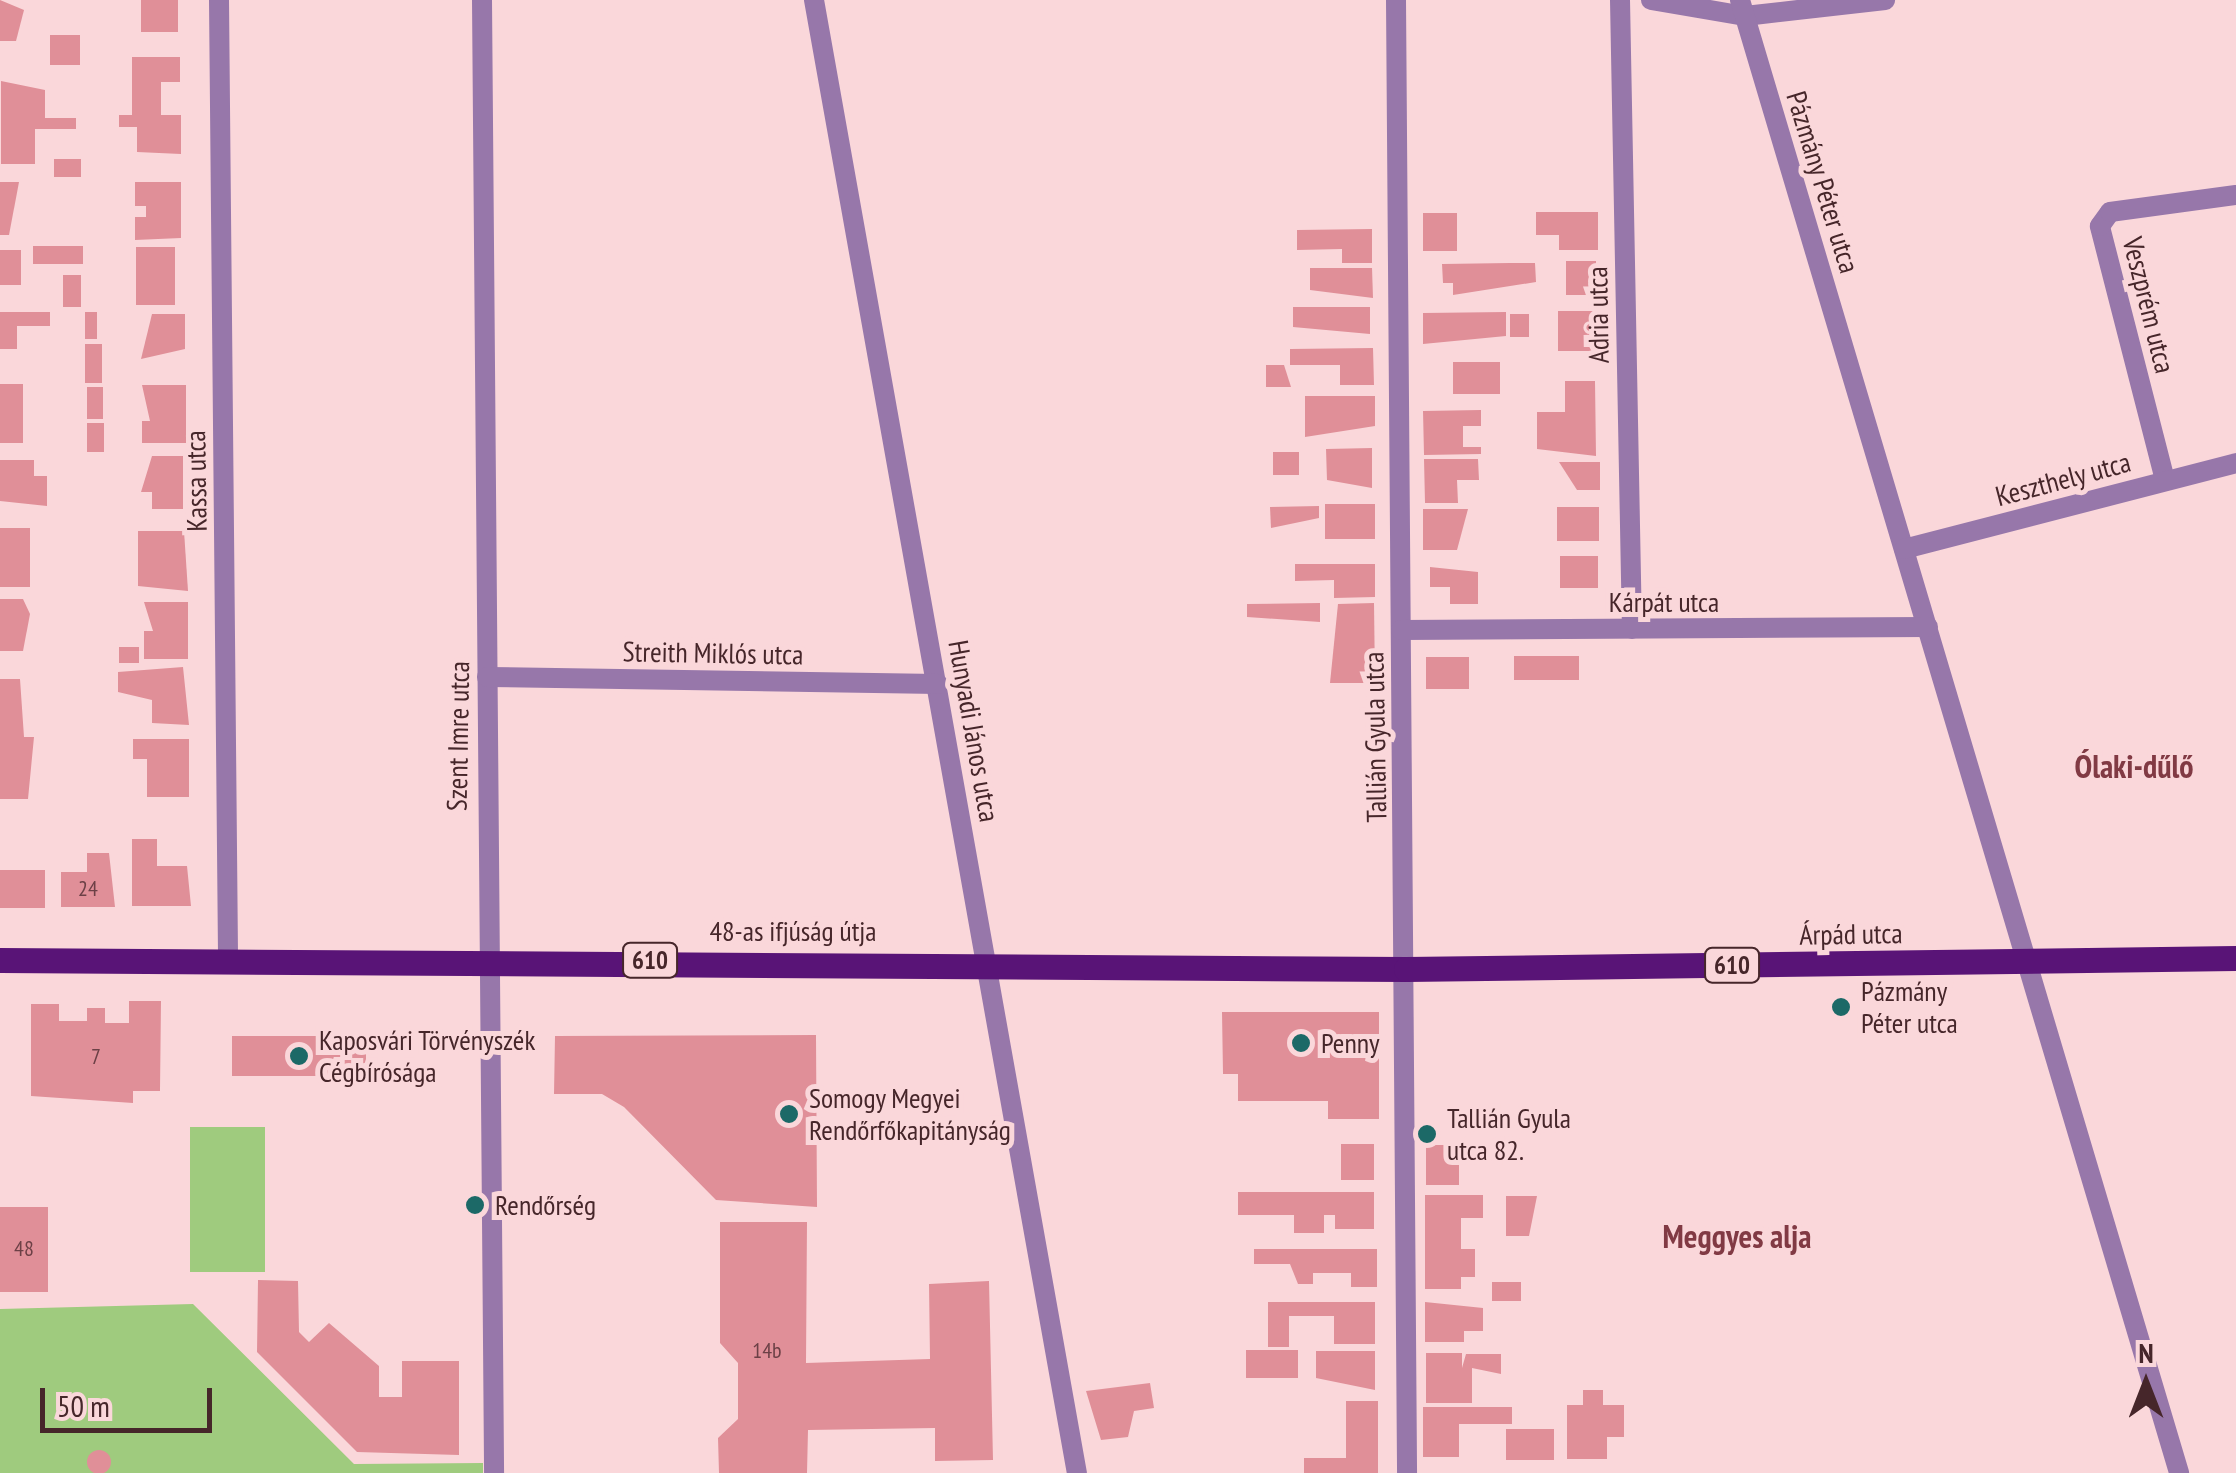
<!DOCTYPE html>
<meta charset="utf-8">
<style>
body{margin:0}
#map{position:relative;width:2236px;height:1473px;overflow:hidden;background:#fad7da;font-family:"PT Sans Narrow",sans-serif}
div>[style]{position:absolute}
.green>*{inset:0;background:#9fcb7e;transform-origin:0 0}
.building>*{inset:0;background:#e08f98;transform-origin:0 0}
.round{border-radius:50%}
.minor>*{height:20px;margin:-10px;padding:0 10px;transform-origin:10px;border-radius:10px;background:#9777aa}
.primary>*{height:25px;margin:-12.5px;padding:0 12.5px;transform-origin:12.5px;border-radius:12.5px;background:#591477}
.dots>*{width:28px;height:28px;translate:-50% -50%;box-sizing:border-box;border:5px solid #fad7da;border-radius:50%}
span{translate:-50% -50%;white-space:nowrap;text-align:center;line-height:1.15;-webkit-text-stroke:10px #fad7da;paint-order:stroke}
.number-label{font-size:22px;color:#6c4046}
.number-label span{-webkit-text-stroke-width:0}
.shield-label span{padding:2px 8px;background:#fad7da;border:2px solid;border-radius:8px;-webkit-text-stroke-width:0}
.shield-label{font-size:25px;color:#46262a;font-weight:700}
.street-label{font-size:28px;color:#46262a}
.poi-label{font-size:28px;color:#46262a}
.left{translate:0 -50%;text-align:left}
.quarter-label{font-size:32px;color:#813a44;font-weight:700}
.north{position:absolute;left:2096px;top:1333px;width:100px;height:100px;-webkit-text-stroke:8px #fad7da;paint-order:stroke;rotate:0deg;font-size:28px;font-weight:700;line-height:40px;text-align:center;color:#46262a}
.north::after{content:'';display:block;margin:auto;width:35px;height:45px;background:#46262a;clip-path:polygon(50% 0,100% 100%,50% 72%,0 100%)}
.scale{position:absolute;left:40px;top:1388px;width:172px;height:45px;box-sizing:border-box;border:5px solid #46262a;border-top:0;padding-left:12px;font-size:30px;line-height:35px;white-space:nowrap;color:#46262a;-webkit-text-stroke:8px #fad7da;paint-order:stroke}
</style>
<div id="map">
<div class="green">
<i style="left:190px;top:1127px;width:75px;height:145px"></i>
<i style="clip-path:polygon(193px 1304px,354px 1464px,483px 1463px,483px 1473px,0 1473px,0 1309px)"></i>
</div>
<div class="building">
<i style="clip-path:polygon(0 0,24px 10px,16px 41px,0 41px)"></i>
<i style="left:141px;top:0;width:37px;height:32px"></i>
<i style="left:50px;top:35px;width:30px;height:30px"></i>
<i style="clip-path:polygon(132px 57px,180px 57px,180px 82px,161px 82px,161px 115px,181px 115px,181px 154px,137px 152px,137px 127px,119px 127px,119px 115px,132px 115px)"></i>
<i style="clip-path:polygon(1px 81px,45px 90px,45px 118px,76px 118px,76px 129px,35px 129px,35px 164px,1px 164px)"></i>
<i style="left:54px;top:159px;width:27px;height:18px"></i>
<i style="clip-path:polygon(0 182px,19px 182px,9px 235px,0 235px)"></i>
<i style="clip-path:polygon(135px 182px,181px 182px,181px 238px,135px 240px,135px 217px,146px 217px,146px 206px,135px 206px)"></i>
<i style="clip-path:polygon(1536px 212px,1598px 212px,1598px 250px,1559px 250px,1559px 235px,1536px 235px)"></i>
<i style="left:1423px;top:213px;width:34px;height:38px"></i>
<i style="clip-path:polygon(1372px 229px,1372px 263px,1342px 263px,1342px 249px,1297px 250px,1297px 230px)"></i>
<i style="left:33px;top:246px;width:50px;height:18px"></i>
<i style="left:136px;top:247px;width:39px;height:58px"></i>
<i style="left:0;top:250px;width:21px;height:35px"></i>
<i style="left:1596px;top:261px;width:34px;height:30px;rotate:90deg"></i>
<i style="clip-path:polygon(1510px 263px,1535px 263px,1536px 282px,1453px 295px,1453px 283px,1443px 283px,1442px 264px)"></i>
<i style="clip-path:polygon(1310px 268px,1372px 268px,1373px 298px,1310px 290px)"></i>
<i style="left:63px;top:275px;width:18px;height:32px"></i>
<i style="clip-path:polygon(1293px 307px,1370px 307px,1370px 334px,1293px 327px)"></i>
<i style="left:1558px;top:311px;width:40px;height:40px"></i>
<i style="clip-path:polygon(0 312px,50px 312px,50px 326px,17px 326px,17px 349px,0 349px)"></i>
<i style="left:85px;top:312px;width:12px;height:27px"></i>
<i style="clip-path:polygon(1506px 312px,1506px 336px,1423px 344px,1423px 313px)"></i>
<i style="clip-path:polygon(152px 314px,185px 314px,185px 349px,141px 359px)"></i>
<i style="left:1510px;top:314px;width:19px;height:23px"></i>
<i style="left:85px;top:344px;width:17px;height:39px"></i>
<i style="clip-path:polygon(1373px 348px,1374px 385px,1340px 385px,1340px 365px,1290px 365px,1290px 349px)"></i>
<i style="left:1453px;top:362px;width:47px;height:32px"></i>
<i style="clip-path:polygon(1266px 365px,1284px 365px,1291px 387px,1266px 387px)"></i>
<i style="clip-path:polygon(1565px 381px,1595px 381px,1596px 456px,1537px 449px,1537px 412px,1565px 412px)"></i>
<i style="left:0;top:384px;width:23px;height:59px"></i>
<i style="clip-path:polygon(142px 385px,186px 385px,186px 443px,142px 443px,142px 421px,150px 421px)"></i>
<i style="left:87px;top:387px;width:16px;height:32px"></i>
<i style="clip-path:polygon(1305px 396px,1375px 396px,1375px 426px,1305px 437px)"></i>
<i style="clip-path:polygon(1481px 410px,1481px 426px,1463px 426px,1463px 447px,1481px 447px,1481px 454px,1424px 455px,1423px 411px)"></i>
<i style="left:87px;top:423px;width:17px;height:29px"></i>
<i style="clip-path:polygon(1372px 448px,1372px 488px,1327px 480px,1326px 449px)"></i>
<i style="left:1273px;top:452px;width:26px;height:23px"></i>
<i style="clip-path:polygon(152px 456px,183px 456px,183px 509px,152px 509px,152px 492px,141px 492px)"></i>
<i style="clip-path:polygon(1424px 459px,1478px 459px,1479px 480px,1457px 480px,1458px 503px,1425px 503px)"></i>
<i style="clip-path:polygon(0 460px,34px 460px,34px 476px,47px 476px,47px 506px,0 501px)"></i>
<i style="clip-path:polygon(1559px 462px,1600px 462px,1600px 490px,1577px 490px)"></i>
<i style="left:1325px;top:504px;width:50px;height:35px"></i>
<i style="clip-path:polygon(1319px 506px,1319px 518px,1271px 528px,1270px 507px)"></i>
<i style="left:1599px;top:507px;width:34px;height:42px;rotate:90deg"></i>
<i style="clip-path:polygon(1423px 509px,1468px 509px,1457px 550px,1423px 550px)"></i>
<i style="left:0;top:528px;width:30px;height:59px"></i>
<i style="clip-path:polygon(138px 531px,184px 531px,188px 591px,138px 586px)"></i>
<i style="left:1560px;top:556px;width:38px;height:32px"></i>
<i style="clip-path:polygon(1295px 564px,1375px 564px,1375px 597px,1334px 598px,1334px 580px,1295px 581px)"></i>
<i style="clip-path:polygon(1430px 567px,1478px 572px,1478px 604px,1450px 604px,1450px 587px,1430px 587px)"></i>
<i style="clip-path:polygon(0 599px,23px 599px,30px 614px,23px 651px,0 651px)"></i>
<i style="clip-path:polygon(144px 602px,188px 602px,188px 659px,144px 659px,144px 631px,153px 631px)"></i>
<i style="clip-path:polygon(1320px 603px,1320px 622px,1247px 617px,1247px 604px)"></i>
<i style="clip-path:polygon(1374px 603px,1375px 683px,1330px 683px,1338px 604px)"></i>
<i style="left:119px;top:647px;width:20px;height:16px"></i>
<i style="left:1514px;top:656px;width:65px;height:24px"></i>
<i style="left:1426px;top:657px;width:43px;height:32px"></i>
<i style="clip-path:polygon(183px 667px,189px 725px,152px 723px,152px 700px,118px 692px,118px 672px)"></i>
<i style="clip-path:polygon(0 679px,20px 679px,24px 737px,34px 737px,28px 799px,0 799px)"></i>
<i style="clip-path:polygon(133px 739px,189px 739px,189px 797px,147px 797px,147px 759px,133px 759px)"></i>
<i style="clip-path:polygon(132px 839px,157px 839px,157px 866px,187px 866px,191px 906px,132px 906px)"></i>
<i style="clip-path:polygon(87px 853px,109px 853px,115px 907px,61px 907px,61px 872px,87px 872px)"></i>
<i style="left:0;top:870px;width:45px;height:38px"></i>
<i style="clip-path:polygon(129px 1001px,161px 1001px,160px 1091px,133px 1091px,133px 1103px,31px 1096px,31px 1004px,59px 1004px,59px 1021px,87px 1021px,87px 1008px,105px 1008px,105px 1023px,129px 1023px)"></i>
<i style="clip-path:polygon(1222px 1012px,1379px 1012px,1379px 1119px,1328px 1119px,1328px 1101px,1238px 1101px,1238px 1074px,1223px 1074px)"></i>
<i style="clip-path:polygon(816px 1035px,817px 1207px,716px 1200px,624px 1107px,602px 1094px,554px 1094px,555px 1036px)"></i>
<i style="left:232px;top:1036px;width:134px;height:40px"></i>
<i style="left:1341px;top:1144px;width:33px;height:36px"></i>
<i style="left:1426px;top:1145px;width:33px;height:40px"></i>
<i style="clip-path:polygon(1238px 1192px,1374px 1192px,1374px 1229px,1335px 1229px,1335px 1215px,1324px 1215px,1324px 1233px,1294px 1233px,1294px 1215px,1238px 1215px)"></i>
<i style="clip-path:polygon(1425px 1195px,1483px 1195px,1483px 1218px,1461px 1218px,1461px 1249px,1475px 1249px,1475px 1277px,1461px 1277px,1461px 1289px,1425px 1289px)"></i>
<i style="clip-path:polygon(1506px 1196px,1537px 1196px,1529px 1236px,1506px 1236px)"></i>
<i style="left:0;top:1207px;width:48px;height:85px"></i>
<i style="clip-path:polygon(720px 1222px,807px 1222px,806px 1363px,930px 1359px,929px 1284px,989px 1281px,993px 1460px,935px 1461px,935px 1428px,808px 1430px,807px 1473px,719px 1473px,718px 1438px,738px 1419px,738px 1363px,720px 1343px)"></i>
<i style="clip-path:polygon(1254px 1249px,1377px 1249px,1377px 1287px,1351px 1287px,1351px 1273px,1313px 1273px,1313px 1284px,1298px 1284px,1290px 1264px,1254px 1264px)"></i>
<i style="clip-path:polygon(258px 1280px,298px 1281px,299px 1332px,309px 1342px,329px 1323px,379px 1366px,379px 1397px,402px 1397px,402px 1361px,459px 1361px,459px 1455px,357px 1452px,257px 1352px)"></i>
<i style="left:1492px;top:1282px;width:29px;height:19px"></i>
<i style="clip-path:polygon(1268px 1302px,1375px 1302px,1375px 1344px,1334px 1344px,1334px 1316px,1289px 1316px,1289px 1347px,1268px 1347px)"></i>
<i style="clip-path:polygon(1425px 1302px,1483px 1308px,1483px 1331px,1464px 1331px,1464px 1342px,1425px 1342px)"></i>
<i style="left:1246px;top:1350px;width:52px;height:28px"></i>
<i style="clip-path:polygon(1316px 1351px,1375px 1351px,1375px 1390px,1316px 1378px)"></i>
<i style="clip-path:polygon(1426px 1353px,1462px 1353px,1462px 1368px,1466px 1354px,1501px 1354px,1501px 1374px,1472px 1368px,1472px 1403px,1426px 1403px)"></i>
<i style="clip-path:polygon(1150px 1383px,1154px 1408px,1134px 1411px,1128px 1437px,1101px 1440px,1086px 1391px)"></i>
<i style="clip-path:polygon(1583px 1390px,1603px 1390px,1603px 1405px,1624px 1405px,1624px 1437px,1607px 1437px,1607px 1459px,1567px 1459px,1567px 1405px,1583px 1405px)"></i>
<i style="clip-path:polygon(1346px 1401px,1378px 1401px,1378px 1473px,1304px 1473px,1304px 1458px,1346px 1458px)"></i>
<i style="clip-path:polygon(1423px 1407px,1512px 1407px,1512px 1424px,1459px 1424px,1459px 1457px,1423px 1457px)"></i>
<i style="left:1506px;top:1429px;width:48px;height:31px"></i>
<i class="round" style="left:87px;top:1450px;width:24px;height:24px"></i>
</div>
<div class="minor">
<i style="left:219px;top:0;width:961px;rotate:89.46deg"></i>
<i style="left:482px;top:0;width:1473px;rotate:89.53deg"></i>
<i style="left:814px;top:0;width:1496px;rotate:79.88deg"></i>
<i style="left:1396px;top:0;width:1473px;rotate:89.57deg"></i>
<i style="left:1620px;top:0;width:629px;rotate:88.91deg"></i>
<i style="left:1651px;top:0;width:95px;rotate:9.7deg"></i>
<i style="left:1745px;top:16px;width:141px;rotate:-6.5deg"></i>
<i style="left:1740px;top:0;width:1537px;rotate:73.4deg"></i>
<i style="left:2165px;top:480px;width:262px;rotate:-104.4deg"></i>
<i style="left:2100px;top:226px;width:17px;rotate:-54deg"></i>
<i style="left:2110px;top:212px;width:127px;rotate:-7.7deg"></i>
<i style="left:1904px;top:549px;width:343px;rotate:-14.5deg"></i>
<i style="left:1401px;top:630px;width:527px;rotate:-0.33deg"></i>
<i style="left:487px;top:677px;width:451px;rotate:0.9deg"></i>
</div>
<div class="primary">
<i style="left:0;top:960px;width:1406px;rotate:0.37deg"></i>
<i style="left:1406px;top:969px;width:830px;rotate:-0.76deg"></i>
</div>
<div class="dots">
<i style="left:1841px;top:1007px;background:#1c6967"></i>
<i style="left:1301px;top:1043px;background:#1c6967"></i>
<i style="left:299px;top:1056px;background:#1c6967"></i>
<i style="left:789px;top:1114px;background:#1c6967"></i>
<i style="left:1427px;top:1134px;background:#1c6967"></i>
<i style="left:475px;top:1205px;background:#1c6967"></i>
</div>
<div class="number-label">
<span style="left:88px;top:889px">24</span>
<span style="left:96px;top:1057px">7</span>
<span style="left:24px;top:1249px">48</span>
<span style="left:767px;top:1351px">14b</span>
</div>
<div class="shield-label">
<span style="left:650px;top:960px">610</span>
<span style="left:1732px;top:965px">610</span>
</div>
<div class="street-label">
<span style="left:1823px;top:182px;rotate:73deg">Pázmány Péter utca</span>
<span style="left:2149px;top:305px;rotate:76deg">Veszprém utca</span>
<span style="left:1598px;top:315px;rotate:-91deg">Adria utca</span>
<span style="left:2063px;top:479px;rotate:-15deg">Keszthely utca</span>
<span style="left:196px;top:481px;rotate:-91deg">Kassa utca</span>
<span style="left:1664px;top:602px">Kárpát utca</span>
<span style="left:713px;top:653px;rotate:1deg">Streith Miklós utca</span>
<span style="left:974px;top:731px;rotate:80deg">Hunyadi János utca</span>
<span style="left:458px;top:736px;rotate:-89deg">Szent Imre utca</span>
<span style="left:1375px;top:737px;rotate:-91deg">Tallián Gyula utca</span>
<span style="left:793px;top:931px">48-as ifjúság útja</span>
<span style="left:1851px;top:934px;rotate:-1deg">Árpád utca</span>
</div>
<div class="poi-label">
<span class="left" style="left:1861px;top:1007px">Pázmány<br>Péter utca</span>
<span class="left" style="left:319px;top:1056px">Kaposvári Törvényszék<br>Cégbírósága</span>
<span class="left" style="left:1321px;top:1043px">Penny</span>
<span class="left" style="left:809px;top:1114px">Somogy Megyei<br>Rendőrfőkapitányság</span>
<span class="left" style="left:1447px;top:1134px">Tallián Gyula<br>utca 82.</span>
<span class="left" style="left:495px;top:1205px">Rendőrség</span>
</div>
<div class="quarter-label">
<span style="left:2134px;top:766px">Ólaki-dűlő</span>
<span style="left:1737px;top:1236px">Meggyes alja</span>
</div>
<div class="north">N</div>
<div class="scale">50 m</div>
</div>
